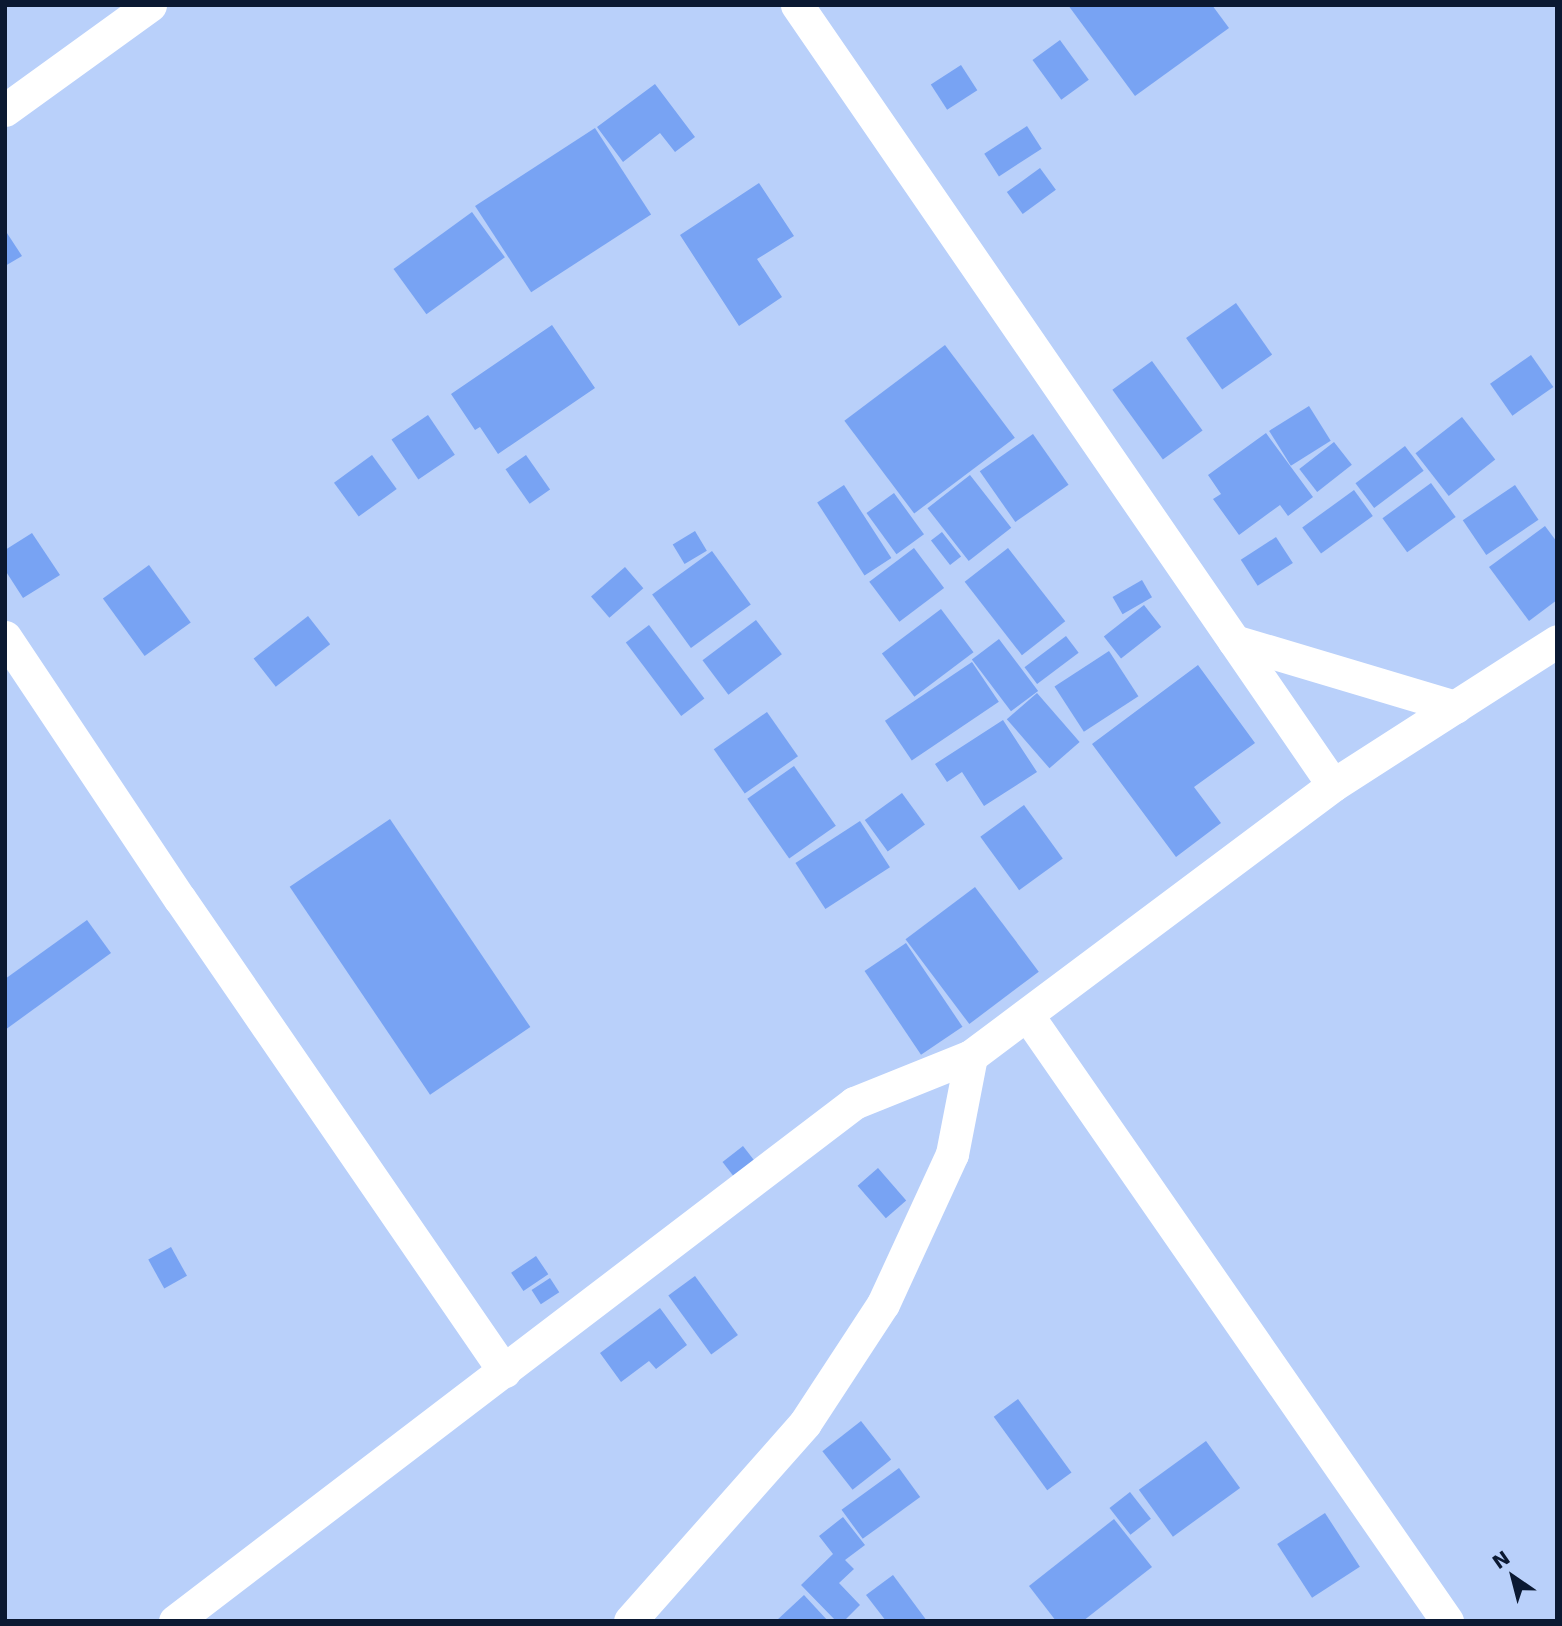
<!DOCTYPE html>
<style>
body{margin:0}
#map{position:relative;width:1562px;height:1626px;overflow:hidden;background:#b9d0fa;font-family:"DejaVu Sans",sans-serif}
div>[style]{position:absolute}
.building>*{inset:0;background:#78a3f3;transform-origin:0 0}
.minor>*{height:33px;margin:-16.5px;padding:0 16.5px;transform-origin:16.5px;border-radius:16.5px;background:#fff}
span{translate:-50% -50%;white-space:nowrap;text-align:center;line-height:1.15;-webkit-text-stroke:5px #b9d0fa;paint-order:stroke}
.frame{position:absolute;inset:0;border:7px solid #0b1932;pointer-events:none}
.north{position:absolute;left:1478px;top:1542px;width:70px;height:70px;-webkit-text-stroke:5px #b9d0fa;paint-order:stroke;rotate:325deg;font-size:19px;font-weight:700;line-height:28px;text-align:center;color:#0b1932}
.north::after{content:'';display:block;margin:auto;width:24px;height:32px;background:#0b1932;clip-path:polygon(50% 0,100% 100%,50% 72%,0 100%)}
</style>
<div id="map">
<div class="building">
<i style="clip-path:polygon(1068px 5px,1212px 5px,1229px 28px,1135px 96px)"></i>
<i style="left:1060px;top:40px;width:49px;height:34px;rotate:54deg"></i>
<i style="left:961px;top:65px;width:30px;height:36px;rotate:57deg"></i>
<i style="clip-path:polygon(655px 84px,695px 137px,675px 152px,660px 133px,623px 162px,597px 127px)"></i>
<i style="left:1027px;top:126px;width:27px;height:51px;rotate:57deg"></i>
<i style="left:595px;top:128px;width:103px;height:143px;rotate:57deg"></i>
<i style="left:1040px;top:168px;width:27px;height:41px;rotate:54deg"></i>
<i style="clip-path:polygon(759px 183px,794px 236px,757px 259px,782px 297px,739px 326px,680px 235px)"></i>
<i style="left:472px;top:212px;width:56px;height:97px;rotate:54deg"></i>
<i style="clip-path:polygon(5px 230px,22px 256px,5px 266px)"></i>
<i style="left:1236px;top:303px;width:63px;height:61px;rotate:55deg"></i>
<i style="clip-path:polygon(552px 325px,595px 388px,498px 454px,480px 427px,475px 430px,451px 394px)"></i>
<i style="left:945px;top:345px;width:116px;height:126px;rotate:53deg"></i>
<i style="left:1531px;top:355px;width:39px;height:50px;rotate:55deg"></i>
<i style="left:1152px;top:361px;width:86px;height:49px;rotate:54deg"></i>
<i style="left:1309px;top:406px;width:41px;height:47px;rotate:58deg"></i>
<i style="left:428px;top:415px;width:48px;height:44px;rotate:56deg"></i>
<i style="left:1462px;top:417px;width:54px;height:59px;rotate:52deg"></i>
<i style="clip-path:polygon(1266px 433px,1313px 497px,1288px 516px,1280px 505px,1239px 535px,1213px 499px,1221px 494px,1208px 475px)"></i>
<i style="left:1033px;top:434px;width:62px;height:65px;rotate:55deg"></i>
<i style="left:1334px;top:442px;width:29px;height:44px;rotate:52deg"></i>
<i style="left:1405px;top:446px;width:31px;height:62px;rotate:53deg"></i>
<i style="left:372px;top:455px;width:42px;height:47px;rotate:54deg"></i>
<i style="left:526px;top:455px;width:42px;height:25px;rotate:55deg"></i>
<i style="left:970px;top:475px;width:67px;height:54px;rotate:52deg"></i>
<i style="left:1431px;top:483px;width:42px;height:60px;rotate:54deg"></i>
<i style="left:844px;top:485px;width:87px;height:32px;rotate:57deg"></i>
<i style="left:1515px;top:485px;width:42px;height:63px;rotate:56deg"></i>
<i style="left:1354px;top:490px;width:32px;height:64px;rotate:54deg"></i>
<i style="left:894px;top:493px;width:51px;height:34px;rotate:54deg"></i>
<i style="clip-path:polygon(1545px 526px,1557px 542px,1557px 600px,1529px 621px,1489px 567px)"></i>
<i style="left:695px;top:531px;width:23px;height:26px;rotate:59deg"></i>
<i style="left:942px;top:532px;width:31px;height:14px;rotate:52deg"></i>
<i style="clip-path:polygon(32px 533px,60px 575px,23px 598px,5px 570px,5px 550px)"></i>
<i style="left:1276px;top:537px;width:31px;height:42px;rotate:57deg"></i>
<i style="left:914px;top:548px;width:50px;height:56px;rotate:53deg"></i>
<i style="left:1008px;top:548px;width:93px;height:55px;rotate:52deg"></i>
<i style="left:712px;top:551px;width:66px;height:74px;rotate:54deg"></i>
<i style="left:149px;top:565px;width:71px;height:57px;rotate:54deg"></i>
<i style="left:625px;top:567px;width:28px;height:45px;rotate:49deg"></i>
<i style="left:1142px;top:580px;width:20px;height:34px;rotate:60deg"></i>
<i style="left:1144px;top:605px;width:28px;height:51px;rotate:52deg"></i>
<i style="left:941px;top:609px;width:54px;height:74px;rotate:53deg"></i>
<i style="left:308px;top:616px;width:36px;height:69px;rotate:52deg"></i>
<i style="left:756px;top:620px;width:43px;height:67px;rotate:53deg"></i>
<i style="left:649px;top:625px;width:92px;height:29px;rotate:53deg"></i>
<i style="left:1066px;top:636px;width:21px;height:52px;rotate:53deg"></i>
<i style="left:999px;top:639px;width:65px;height:34px;rotate:53deg"></i>
<i style="left:1109px;top:651px;width:54px;height:65px;rotate:57deg"></i>
<i style="left:972px;top:662px;width:48px;height:105px;rotate:56deg"></i>
<i style="clip-path:polygon(1198px 665px,1255px 743px,1194px 787px,1221px 823px,1176px 857px,1092px 744px)"></i>
<i style="left:1037px;top:693px;width:65px;height:40px;rotate:49deg"></i>
<i style="left:767px;top:712px;width:54px;height:65px;rotate:55deg"></i>
<i style="clip-path:polygon(1003px 720px,1037px 772px,984px 806px,962px 772px,947px 782px,935px 764px)"></i>
<i style="left:794px;top:766px;width:73px;height:57px;rotate:55deg"></i>
<i style="left:902px;top:793px;width:39px;height:46px;rotate:54deg"></i>
<i style="left:1024px;top:805px;width:66px;height:54px;rotate:54deg"></i>
<i style="left:390px;top:819px;width:251px;height:121px;rotate:56deg"></i>
<i style="left:860px;top:821px;width:55px;height:77px;rotate:57deg"></i>
<i style="left:975px;top:887px;width:106px;height:87px;rotate:53deg"></i>
<i style="clip-path:polygon(87px 920px,111px 953px,5px 1030px,5px 979px)"></i>
<i style="left:906px;top:943px;width:101px;height:50px;rotate:56deg"></i>
<i style="left:743px;top:1146px;width:18px;height:26px;rotate:52deg"></i>
<i style="left:878px;top:1168px;width:43px;height:27px;rotate:49deg"></i>
<i style="left:171px;top:1247px;width:33px;height:26px;rotate:61deg"></i>
<i style="left:536px;top:1256px;width:22px;height:30px;rotate:56deg"></i>
<i style="left:695px;top:1276px;width:73px;height:33px;rotate:54deg"></i>
<i style="left:550px;top:1278px;width:17px;height:22px;rotate:57deg"></i>
<i style="clip-path:polygon(660px 1308px,687px 1345px,656px 1369px,649px 1361px,621px 1382px,600px 1353px)"></i>
<i style="left:1018px;top:1399px;width:91px;height:30px;rotate:54deg"></i>
<i style="left:861px;top:1421px;width:49px;height:49px;rotate:52deg"></i>
<i style="left:1206px;top:1441px;width:58px;height:83px;rotate:54deg"></i>
<i style="left:899px;top:1468px;width:36px;height:71px;rotate:54deg"></i>
<i style="left:1130px;top:1492px;width:34px;height:26px;rotate:52deg"></i>
<i style="left:1325px;top:1513px;width:64px;height:57px;rotate:57deg"></i>
<i style="clip-path:polygon(843px 1517px,865px 1545px,845px 1560px,854px 1569px,839px 1583px,860px 1605px,844px 1621px,836px 1621px,801px 1585px,833px 1554px,819px 1536px)"></i>
<i style="clip-path:polygon(1114px 1519px,1152px 1567px,1083px 1621px,1056px 1621px,1029px 1586px)"></i>
<i style="clip-path:polygon(893px 1575px,927px 1621px,886px 1621px,866px 1595px)"></i>
<i style="clip-path:polygon(804px 1595px,828px 1621px,776px 1621px)"></i>
</div>
<div class="minor">
<i style="left:797px;top:5px;width:946px;rotate:55.5deg"></i>
<i style="left:5px;top:110px;width:179px;rotate:-35.9deg"></i>
<i style="left:5px;top:637px;width:315px;rotate:56.3deg"></i>
<i style="left:180px;top:899px;width:573px;rotate:55.53deg"></i>
<i style="left:1234px;top:641px;width:231px;rotate:16.6deg"></i>
<i style="left:1028px;top:1016px;width:736px;rotate:55.29deg"></i>
<i style="left:175px;top:1621px;width:854px;rotate:-37.34deg"></i>
<i style="left:854px;top:1103px;width:126px;rotate:-21.9deg"></i>
<i style="left:971px;top:1056px;width:452px;rotate:-36.8deg"></i>
<i style="left:1333px;top:785px;width:266px;rotate:-32.7deg"></i>
<i style="left:630px;top:1621px;width:264px;rotate:-48.5deg"></i>
<i style="left:805px;top:1423px;width:142px;rotate:-56.8deg"></i>
<i style="left:883px;top:1304px;width:165px;rotate:-65.3deg"></i>
<i style="left:952px;top:1154px;width:100px;rotate:-79deg"></i>
</div>
<div class="frame"></div>
<div class="north">N</div>
</div>
